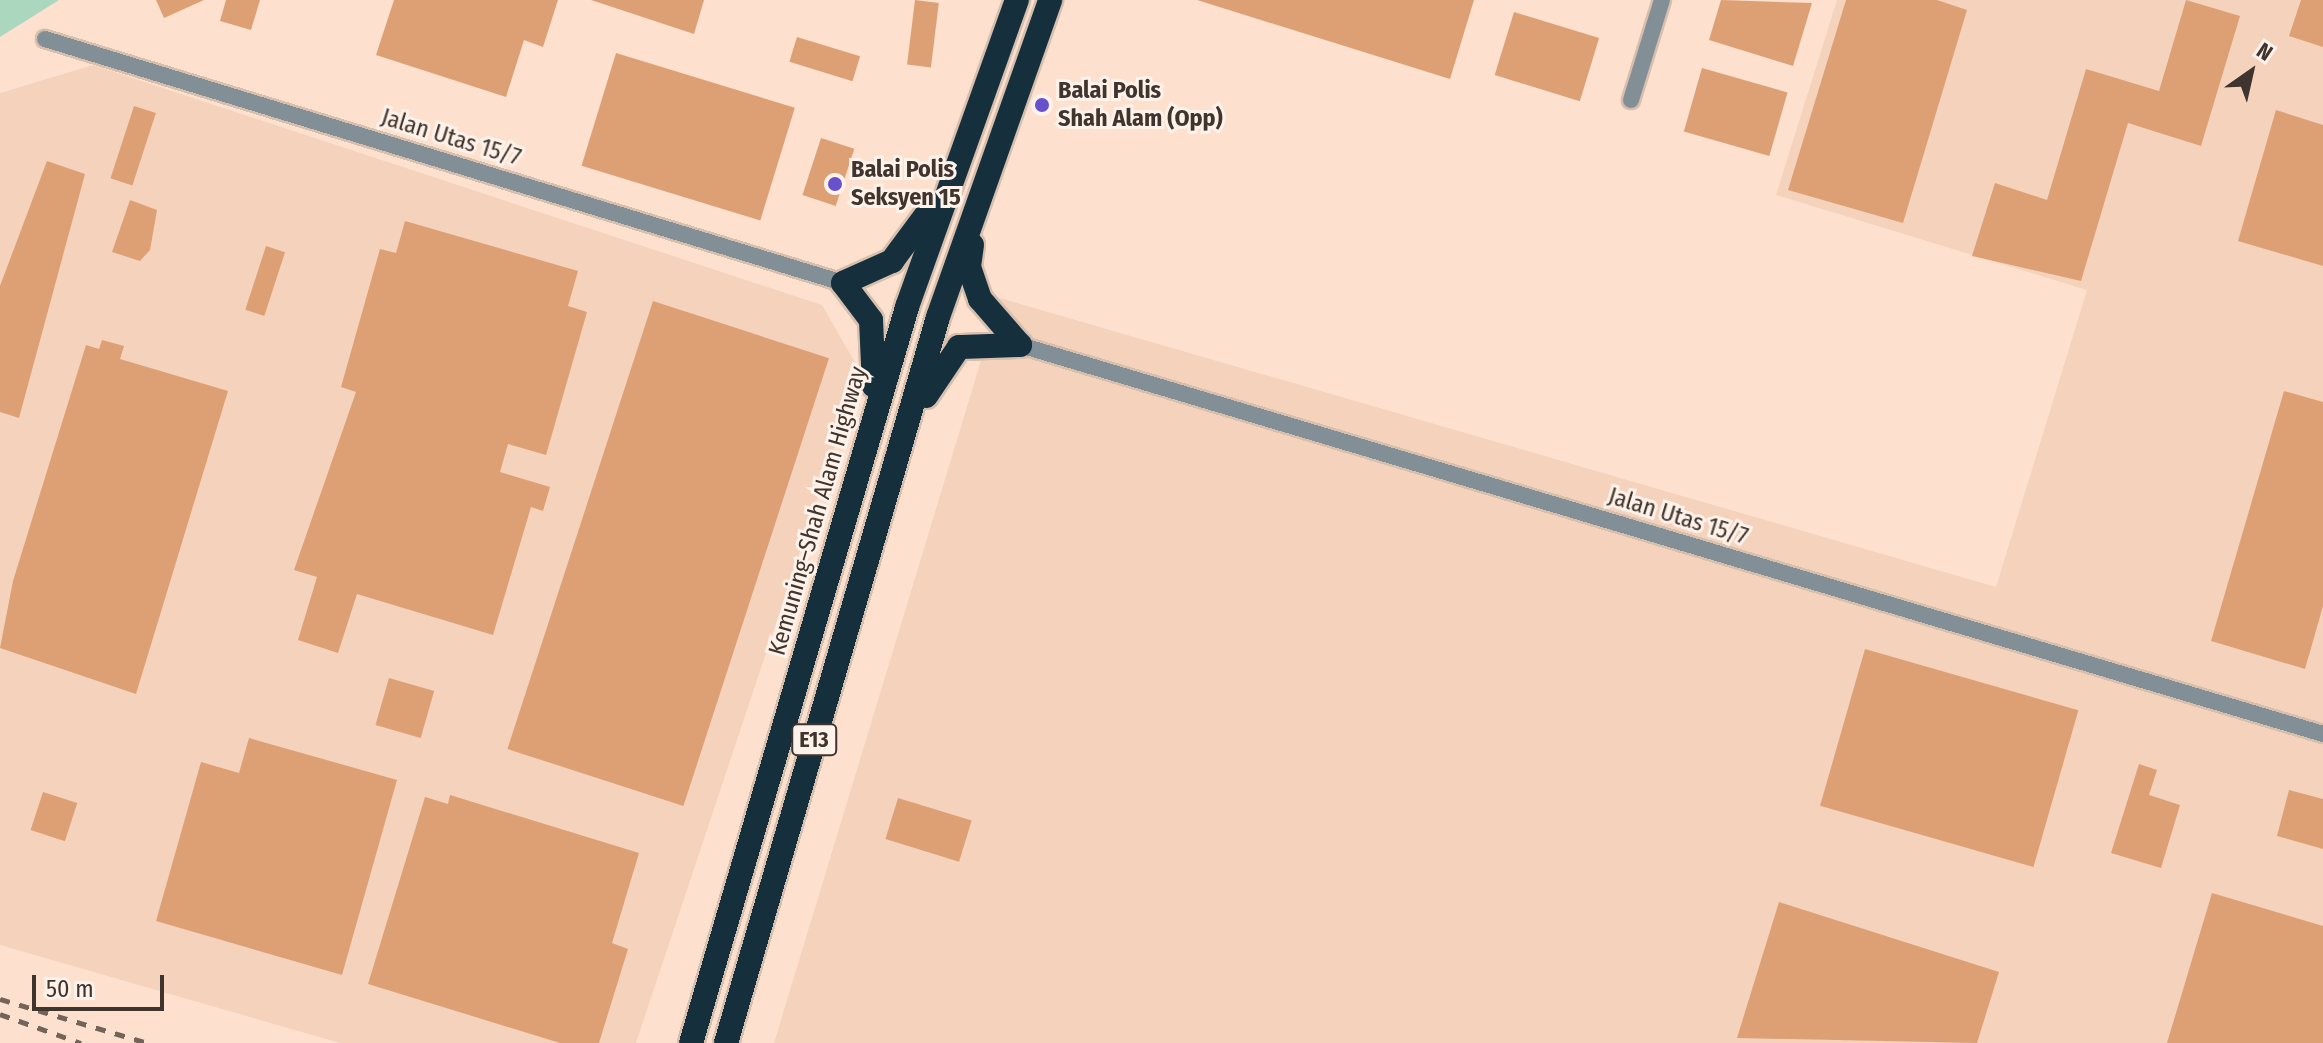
<!DOCTYPE html>
<meta charset="utf-8">
<style>
body{margin:0}
#map{position:relative;width:2323px;height:1043px;overflow:hidden;background:#fde1ce;font-family:"Fira Sans Condensed",sans-serif}
div>[style]{position:absolute}
.built>*{inset:0;background:#f5d2bb}
.green>*{inset:0;background:#aad7be}
.building>*{inset:0;background:#dda075;transform-origin:0 0}
.roads{filter:drop-shadow(2px 0 #d7bfae) drop-shadow(-2px 0 #d7bfae) drop-shadow(0 2px #d7bfae) drop-shadow(0 -2px #d7bfae)}
.minor>*{height:16px;margin:-8px;padding:0 8px;transform-origin:8px;border-radius:8px;background:#828f96}
.motorway>*{height:24px;margin:-12px;padding:0 12px;transform-origin:12px;border-radius:12px;background:#162f3d}
.rail>*{height:5px;margin-top:-2.5px;transform-origin:0;background:repeating-linear-gradient(90deg,#736359 0 10px,transparent 0 20px)}
.dots>*{width:22px;height:22px;translate:-50% -50%;box-sizing:border-box;border:4px solid #fef2ea;border-radius:50%}
span{translate:-50% -50%;white-space:nowrap;text-align:center;line-height:1.15;-webkit-text-stroke:6px #fef2ea;paint-order:stroke}
.shield-label span{padding:2px 6px;background:#fef2ea;border:2px solid;border-radius:6px;-webkit-text-stroke-width:0}
.shield-label{font-size:22px;color:#40352e;font-weight:700}
.poi-label{font-size:24px;color:#40352e;font-weight:700}
.left{translate:0 -50%;text-align:left}
.street-label{font-size:24px;color:#40352e}
.north{position:absolute;left:2211px;top:32px;width:80px;height:80px;-webkit-text-stroke:6px #fef2ea;paint-order:stroke;rotate:34deg;font-size:22px;font-weight:700;line-height:32px;text-align:center;color:#40352e}
.north::after{content:'';display:block;margin:auto;width:28px;height:36px;background:#40352e;clip-path:polygon(50% 0,100% 100%,50% 72%,0 100%)}
.scale{position:absolute;left:32px;top:975px;width:132px;height:36px;box-sizing:border-box;border:4px solid #40352e;border-top:0;padding-left:10px;font-size:24px;line-height:28px;white-space:nowrap;color:#40352e;-webkit-text-stroke:6px #fef2ea;paint-order:stroke}
</style>
<div id="map">
<div class="built">
<i style="clip-path:polygon(1837px 0,2323px 0,2323px 1043px,774px 1043px,1000px 298px,1996px 587px,2087px 290px,1776px 195px)"></i>
<i style="clip-path:polygon(93px 65px,822px 305px,860px 371px,636px 1043px,340px 1043px,0 945px,0 93px)"></i>
</div>
<div class="green">
<i style="clip-path:polygon(0 0,59px 0,0 37px)"></i>
</div>
<div class="building">
<i style="clip-path:polygon(156px 0,204px 0,164px 18px)"></i>
<i style="clip-path:polygon(226px 0,260px 0,251px 30px,220px 21px)"></i>
<i style="clip-path:polygon(394px 0,558px 0,543px 47px,524px 40px,506px 97px,376px 55px)"></i>
<i style="clip-path:polygon(591px 0,704px 0,694px 34px)"></i>
<i style="left:915px;top:0;width:24px;height:65px;rotate:7deg"></i>
<i style="clip-path:polygon(1197px 0,1474px 0,1450px 79px)"></i>
<i style="clip-path:polygon(1721px 0,1812px 3px,1793px 66px,1709px 40px)"></i>
<i style="clip-path:polygon(1846px 0,1937px 0,1967px 10px,1903px 223px,1788px 190px)"></i>
<i style="clip-path:polygon(2186px 0,2240px 16px,2201px 146px,2128px 123px,2081px 281px,1972px 256px,1995px 183px,2047px 200px,2086px 69px,2159px 91px)"></i>
<i style="clip-path:polygon(2301px 0,2323px 0,2323px 47px,2289px 36px)"></i>
<i style="left:1514px;top:12px;width:89px;height:66px;rotate:17deg"></i>
<i style="left:797px;top:37px;width:66px;height:26px;rotate:17deg"></i>
<i style="left:616px;top:53px;width:187px;height:118px;rotate:17deg"></i>
<i style="left:1702px;top:68px;width:89px;height:66px;rotate:16deg"></i>
<i style="left:134px;top:106px;width:23px;height:76px;rotate:18deg"></i>
<i style="clip-path:polygon(2276px 110px,2323px 125px,2323px 266px,2238px 241px)"></i>
<i style="left:821px;top:138px;width:35px;height:60px;rotate:18deg"></i>
<i style="clip-path:polygon(47px 161px,85px 174px,19px 418px,0 412px,0 286px)"></i>
<i style="clip-path:polygon(130px 200px,157px 210px,150px 250px,140px 261px,112px 252px)"></i>
<i style="clip-path:polygon(405px 221px,578px 271px,568px 306px,587px 312px,546px 455px,508px 444px,500px 472px,550px 487px,543px 511px,531px 507px,493px 635px,357px 594px,338px 653px,298px 640px,317px 577px,294px 570px,356px 392px,341px 387px,380px 249px,396px 253px)"></i>
<i style="left:266px;top:246px;width:20px;height:67px;rotate:18deg"></i>
<i style="left:653px;top:301px;width:185px;height:471px;rotate:18deg"></i>
<i style="clip-path:polygon(102px 340px,124px 346px,120px 359px,228px 391px,136px 694px,0 648px,13px 581px,86px 345px,99px 349px)"></i>
<i style="clip-path:polygon(2284px 391px,2323px 402px,2323px 606px,2305px 669px,2211px 641px)"></i>
<i style="left:1865px;top:649px;width:222px;height:163px;rotate:16deg"></i>
<i style="left:389px;top:678px;width:47px;height:49px;rotate:16deg"></i>
<i style="clip-path:polygon(249px 738px,397px 780px,342px 975px,156px 921px,201px 762px,239px 773px)"></i>
<i style="clip-path:polygon(2139px 764px,2157px 770px,2149px 795px,2180px 805px,2161px 868px,2111px 853px)"></i>
<i style="clip-path:polygon(2289px 790px,2323px 799px,2323px 849px,2277px 836px)"></i>
<i style="left:43px;top:792px;width:36px;height:40px;rotate:18deg"></i>
<i style="clip-path:polygon(450px 795px,639px 853px,612px 943px,628px 949px,599px 1043px,560px 1043px,368px 984px,425px 797px,448px 804px)"></i>
<i style="left:898px;top:798px;width:77px;height:43px;rotate:17deg"></i>
<i style="clip-path:polygon(2212px 893px,2323px 926px,2323px 1043px,2167px 1043px)"></i>
<i style="clip-path:polygon(1779px 902px,1999px 972px,1977px 1043px,1737px 1038px)"></i>
</div>
<div class="roads">
<div class="minor">
<i style="left:45px;top:39px;width:834px;rotate:17deg"></i>
<i style="left:1631px;top:100px;width:105px;rotate:-72.8deg"></i>
<i style="left:1020px;top:345px;width:1360px;rotate:16.62deg"></i>
</div>
<div class="motorway">
<i style="left:972px;top:245px;width:22px;rotate:98deg"></i>
<i style="left:969px;top:267px;width:34px;rotate:71deg"></i>
<i style="left:980px;top:299px;width:61px;rotate:49deg"></i>
<i style="left:874px;top:386px;width:66px;rotate:-92.6deg"></i>
<i style="left:871px;top:320px;width:46px;rotate:-127.1deg"></i>
<i style="left:843px;top:283px;width:54px;rotate:-24.2deg"></i>
<i style="left:892px;top:261px;width:67px;rotate:-53.5deg"></i>
<i style="left:926px;top:396px;width:59px;rotate:-56deg"></i>
<i style="left:959px;top:347px;width:61px;rotate:-1.9deg"></i>
<i style="left:691px;top:1043px;width:767px;rotate:-73.64deg"></i>
<i style="left:907px;top:307px;width:326px;rotate:-70.3deg"></i>
<i style="left:726px;top:1043px;width:756px;rotate:-73.72deg"></i>
<i style="left:938px;top:317px;width:336px;rotate:-70.5deg"></i>
</div>
</div>
<div class="rail">
<i style="left:0;top:999px;width:154px;rotate:16.6deg"></i>
<i style="left:0;top:1014px;width:86px;rotate:19.7deg"></i>
</div>
<div class="dots">
<i style="left:1042px;top:105px;background:#6852cb"></i>
<i style="left:835px;top:184px;background:#6852cb"></i>
</div>
<div class="shield-label">
<span style="left:814px;top:740px">E13</span>
</div>
<div class="poi-label">
<span class="left" style="left:1058px;top:105px">Balai Polis<br>Shah Alam (Opp)</span>
<span class="left" style="left:851px;top:184px">Balai Polis<br>Seksyen 15</span>
</div>
<div class="street-label">
<span style="left:451px;top:138px;rotate:17deg">Jalan Utas 15/7</span>
<span style="left:818px;top:511px;rotate:-74deg">Kemuning–Shah Alam Highway</span>
<span style="left:1678px;top:517px;rotate:17deg">Jalan Utas 15/7</span>
</div>
<div class="north">N</div>
<div class="scale">50 m</div>
</div>
